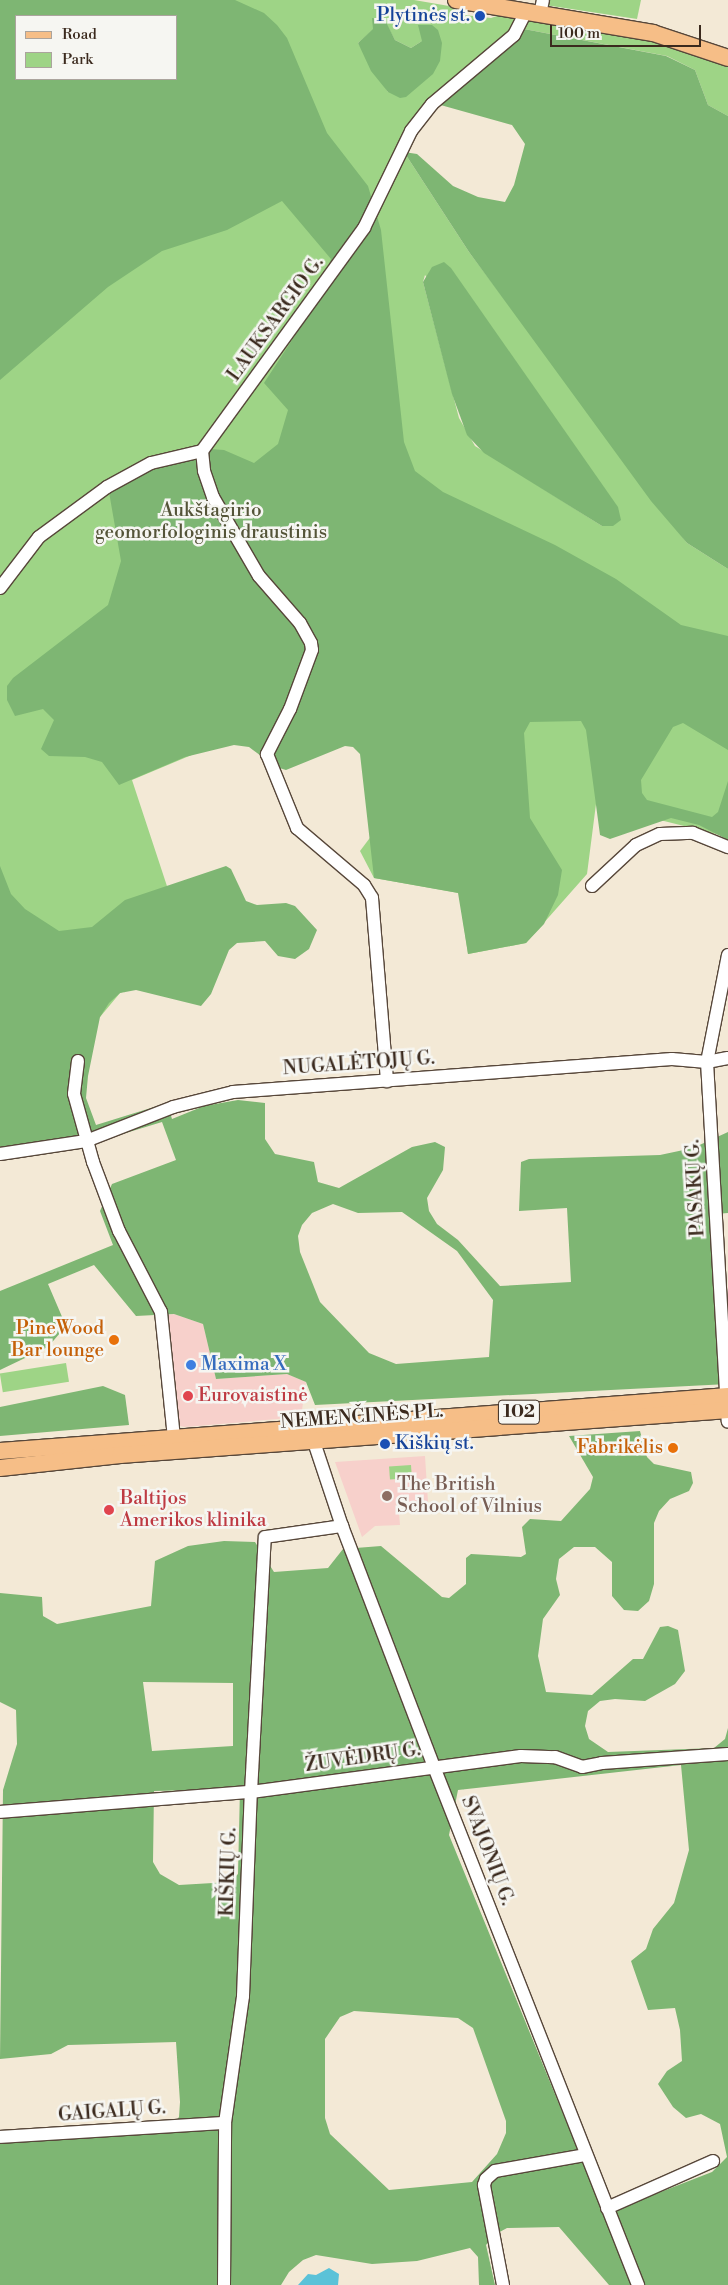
<!DOCTYPE html>
<meta charset="utf-8">
<style>
body{margin:0}
#map{position:relative;width:728px;height:2285px;overflow:hidden;background:#f3e9d6;font-family:"Libre Bodoni",serif}
div>[style]{position:absolute}
.built>*{inset:0;background:#f7d0cb}
.green>*{inset:0;background:#9ed486;transform-origin:0 0}
.forest>*{inset:0;background:#7eb673}
.water>*{inset:0;background:#5bc2d8}
.roads{filter:drop-shadow(1px 0 #57473a) drop-shadow(-1px 0 #57473a) drop-shadow(0 1px #57473a) drop-shadow(0 -1px #57473a)}
.minor>*{height:12px;margin:-6px;padding:0 6px;transform-origin:6px;border-radius:6px;background:#fff}
.major>*{height:16px;margin:-8px;padding:0 8px;transform-origin:8px;border-radius:8px;background:#f6be87}
.dots>*{width:14px;height:14px;translate:-50% -50%;box-sizing:border-box;border:2px solid #f6f6f2;border-radius:50%}
span{translate:-50% -50%;white-space:nowrap;text-align:center;line-height:1.15;-webkit-text-stroke:5px #f6f6f2;paint-order:stroke}
.shield-label span{padding:1px 4px;background:#f6f6f2;border:1px solid;border-radius:4px;-webkit-text-stroke-width:0}
.shield-label{font-size:18px;color:#3b2a1e;font-weight:700}
.transit-label{font-size:19px;color:#164399}
.right{translate:-100% -50%;text-align:right}
.left{translate:0 -50%;text-align:left}
.street-label{font-size:19px;color:#3b2a1e}
.park-label{font-size:19px;color:#545438}
.food-label{font-size:19px;color:#c56008}
.shop-label{font-size:19px;color:#366cbe}
.health-label{font-size:19px;color:#be3a42}
.education-label{font-size:19px;color:#785e54}
.legend{position:absolute;left:15px;top:15px;width:162px;height:65px;box-sizing:border-box;background:#f6f6f2;border:1px solid #aba49d;margin:0;padding:6px 9px;list-style:none;font-size:15px;color:#3b2a1e}
.legend li{display:flex;align-items:center;gap:10px;height:25px}
.legend b{width:25px;border:1px solid #aba49d}
.scale{position:absolute;left:550px;top:25px;width:151px;height:22px;box-sizing:border-box;border:2px solid #3b2a1e;border-top:0;padding-left:6px;font-size:15px;line-height:18px;white-space:nowrap;color:#3b2a1e;-webkit-text-stroke:4px #f6f6f2;paint-order:stroke}
</style>
<div id="map">
<div class="built">
<i style="clip-path:polygon(174px 1314px,203px 1324px,216px 1379px,287px 1374px,306px 1382px,301px 1417px,185px 1427px,165px 1423px,156px 1317px)"></i>
<i style="clip-path:polygon(425px 1456px,428px 1502px,398px 1502px,400px 1525px,375px 1526px,362px 1537px,335px 1462px)"></i>
</div>
<div class="green">
<i style="clip-path:polygon(evenodd,0 0,414px 0,449px 6px,464px 15px,491px 18px,500px 15px,640px 38px,728px 66px,728px 116px,708px 105px,695px 70px,667px 56px,524px 29px,437px 104px,404px 152px,469px 252px,687px 543px,728px 569px,728px 837px,596px 804px,587px 874px,526px 943px,468px 954px,459px 893px,374px 878px,360px 851px,390px 811px,359px 737px,244px 733px,132px 780px,193px 965px,120px 993px,100px 1017px,0 1059px,0 0,16px 16px,176px 16px,176px 79px,16px 79px,16px 16px,0 0,384px 20px,395px 40px,411px 48px,422px 41px,388px 92px,358px 43px,384px 20px,0 0,425px 275px,613px 526px,602px 526px,475px 446px,459px 418px,423px 282px,425px 275px)"></i>
<i style="clip-path:polygon(546px 0,641px 0,637px 19px,545px 5px)"></i>
<i style="left:66px;top:1363px;width:19px;height:67px;rotate:81deg"></i>
<i style="left:411px;top:1465px;width:13px;height:22px;rotate:86deg"></i>
</div>
<div class="forest">
<i style="clip-path:polygon(evenodd,0 0,235px 0,264px 13px,277px 25px,287px 38px,327px 133px,368px 186px,381px 230px,404px 442px,415px 471px,443px 492px,555px 545px,616px 579px,681px 625px,728px 636px,728px 750px,683px 723px,673px 727px,641px 780px,642px 793px,647px 800px,712px 817px,718px 812px,728px 781px,728px 840px,699px 825px,671px 818px,610px 839px,600px 835px,586px 730px,581px 721px,530px 722px,524px 733px,530px 818px,562px 870px,558px 895px,544px 924px,526px 943px,468px 954px,458px 893px,374px 878px,360px 754px,353px 747px,345px 746px,286px 770px,276px 767px,249px 747px,234px 745px,185px 757px,119px 785px,102px 762px,85px 757px,49px 756px,41px 749px,54px 720px,43px 709px,15px 716px,7px 700px,7px 686px,13px 678px,108px 605px,121px 561px,109px 492px,139px 475px,210px 449px,224px 450px,254px 463px,278px 444px,288px 410px,264px 383px,313px 308px,331px 259px,282px 201px,227px 230px,162px 251px,108px 287px,0 380px,0 0,16px 16px,176px 16px,176px 79px,16px 79px,16px 16px)"></i>
<i style="clip-path:polygon(372px 18px,385px 20px,395px 40px,411px 48px,422px 41px,418px 25px,432px 25px,438px 30px,442px 43px,440px 61px,433px 74px,406px 97px,400px 98px,388px 92px,371px 71px,358px 43px,373px 29px)"></i>
<i style="clip-path:polygon(524px 29px,666px 56px,695px 70px,708px 105px,728px 116px,728px 569px,687px 543px,651px 501px,469px 252px,404px 152px,417px 154px,453px 186px,478px 197px,505px 202px,514px 185px,525px 144px,512px 125px,437px 104px)"></i>
<i style="clip-path:polygon(444px 262px,451px 268px,618px 507px,621px 520px,613px 526px,602px 526px,484px 453px,467px 435px,452px 394px,423px 282px,432px 267px)"></i>
<i style="clip-path:polygon(evenodd,0 866px,11px 894px,25px 909px,59px 931px,92px 927px,125px 900px,226px 866px,231px 869px,246px 901px,257px 905px,286px 903px,295px 906px,317px 930px,309px 949px,295px 959px,278px 956px,265px 941px,237px 943px,229px 950px,211px 994px,201px 1006px,136px 990px,120px 993px,109px 1003px,100px 1017px,88px 1076px,86px 1098px,96px 1125px,167px 1103px,172px 1119px,204px 1106px,238px 1100px,265px 1103px,265px 1139px,275px 1154px,314px 1162px,318px 1182px,339px 1188px,412px 1147px,435px 1142px,445px 1147px,443px 1170px,427px 1198px,429px 1211px,437px 1224px,458px 1240px,500px 1286px,571px 1282px,567px 1208px,519px 1211px,521px 1162px,529px 1159px,660px 1155px,693px 1148px,728px 1132px,728px 1213px,715px 1214px,712px 1219px,716px 1323px,728px 1326px,728px 1384px,315px 1405px,306px 1382px,287px 1374px,216px 1379px,203px 1324px,174px 1314px,136px 1316px,94px 1265px,48px 1284px,66px 1326px,48px 1347px,0 1370px,0 1291px,113px 1245px,100px 1211px,112px 1184px,176px 1160px,162px 1122px,93px 1143px,24px 1157px,0 1152px,0 866px,333px 1204px,358px 1213px,402px 1212px,457px 1251px,493px 1300px,489px 1357px,396px 1364px,369px 1353px,320px 1302px,300px 1252px,298px 1236px,302px 1225px,312px 1213px,333px 1204px)"></i>
<i style="clip-path:polygon(103px 1386px,125px 1395px,129px 1425px,0 1436px,0 1407px)"></i>
<i style="clip-path:polygon(evenodd,640px 1431px,647px 1457px,654px 1464px,691px 1472px,693px 1483px,689px 1491px,670px 1499px,659px 1511px,654px 1523px,654px 1584px,649px 1601px,638px 1611px,624px 1610px,612px 1596px,612px 1562px,595px 1547px,574px 1547px,559px 1559px,556px 1579px,560px 1595px,543px 1619px,538px 1656px,546px 1692px,592px 1695px,633px 1659px,643px 1659px,660px 1627px,668px 1626px,678px 1630px,685px 1671px,675px 1684px,645px 1701px,615px 1699px,600px 1701px,588px 1711px,585px 1726px,589px 1739px,608px 1752px,714px 1748px,725px 1739px,728px 1728px,728px 2285px,609px 2285px,559px 2227px,507px 2228px,496px 2234px,486px 2245px,495px 2285px,479px 2285px,478px 2257px,470px 2248px,417px 2261px,372px 2264px,316px 2255px,303px 2260px,289px 2272px,281px 2285px,0 2285px,0 2142px,167px 2133px,179px 2117px,180px 2102px,176px 2042px,68px 2045px,51px 2054px,0 2059px,3px 1790px,17px 1744px,16px 1710px,0 1702px,0 1593px,42px 1597px,43px 1616px,57px 1624px,151px 1606px,155px 1561px,188px 1546px,224px 1541px,255px 1542px,274px 1572px,328px 1568px,343px 1549px,381px 1546px,442px 1597px,449px 1598px,466px 1584px,466px 1558px,471px 1554px,521px 1557px,526px 1554px,522px 1527px,530px 1519px,561px 1521px,590px 1489px,593px 1477px,569px 1436px,640px 1431px,143px 1682px,233px 1683px,233px 1746px,152px 1751px,143px 1682px,640px 1431px,681px 1765px,689px 1850px,674px 1903px,653px 1929px,646px 1949px,631px 1961px,648px 2010px,675px 2008px,680px 2030px,682px 2061px,667px 2071px,658px 2084px,673px 2107px,686px 2118px,701px 2114px,720px 2124px,727px 2157px,712px 2172px,604px 2214px,449px 1835px,458px 1790px,681px 1765px,640px 1431px,240px 1789px,238px 1874px,230px 1882px,179px 1885px,160px 1874px,153px 1862px,154px 1791px,240px 1789px,640px 1431px,354px 2011px,458px 2018px,473px 2028px,506px 2121px,506px 2133px,497px 2154px,472px 2182px,389px 2190px,330px 2134px,325px 2118px,325px 2039px,340px 2017px,354px 2011px)"></i>
</div>
<div class="water">
<i style="clip-path:polygon(329px 2268px,339px 2274px,338px 2285px,298px 2285px,308px 2274px,316px 2275px)"></i>
</div>
<div class="roads">
<div class="minor">
<i style="left:540px;top:14px;width:14px;rotate:-78deg"></i>
<i style="left:202px;top:451px;width:20px;rotate:84deg"></i>
<i style="left:204px;top:471px;width:28px;rotate:71deg"></i>
<i style="left:213px;top:497px;width:91px;rotate:59.8deg"></i>
<i style="left:259px;top:576px;width:62px;rotate:48.9deg"></i>
<i style="left:300px;top:623px;width:23px;rotate:61deg"></i>
<i style="left:311px;top:643px;width:7px;rotate:82deg"></i>
<i style="left:312px;top:650px;width:63px;rotate:110.4deg"></i>
<i style="left:290px;top:709px;width:51px;rotate:117.1deg"></i>
<i style="left:267px;top:754px;width:80px;rotate:67.9deg"></i>
<i style="left:297px;top:828px;width:88px;rotate:40.4deg"></i>
<i style="left:364px;top:885px;width:15px;rotate:58deg"></i>
<i style="left:372px;top:898px;width:184px;rotate:85.3deg"></i>
<i style="left:0;top:588px;width:64px;rotate:-52.6deg"></i>
<i style="left:39px;top:537px;width:84px;rotate:-36.3deg"></i>
<i style="left:107px;top:487px;width:50px;rotate:-28.6deg"></i>
<i style="left:151px;top:463px;width:52px;rotate:-13.2deg"></i>
<i style="left:202px;top:451px;width:276px;rotate:-54deg"></i>
<i style="left:364px;top:228px;width:108px;rotate:-64.1deg"></i>
<i style="left:411px;top:131px;width:34px;rotate:-52deg"></i>
<i style="left:432px;top:104px;width:107px;rotate:-40.1deg"></i>
<i style="left:514px;top:35px;width:27px;rotate:-63deg"></i>
<i style="left:592px;top:886px;width:60px;rotate:-43deg"></i>
<i style="left:636px;top:845px;width:26px;rotate:-25deg"></i>
<i style="left:660px;top:834px;width:33px;rotate:-2deg"></i>
<i style="left:693px;top:833px;width:38px;rotate:22deg"></i>
<i style="left:728px;top:955px;width:109px;rotate:101.1deg"></i>
<i style="left:707px;top:1062px;width:360px;rotate:86.7deg"></i>
<i style="left:78px;top:1061px;width:33px;rotate:97deg"></i>
<i style="left:74px;top:1094px;width:71px;rotate:74.4deg"></i>
<i style="left:93px;top:1162px;width:74px;rotate:69.4deg"></i>
<i style="left:119px;top:1231px;width:91px;rotate:62.6deg"></i>
<i style="left:161px;top:1312px;width:127px;rotate:84.1deg"></i>
<i style="left:0;top:1154px;width:87px;rotate:-8.6deg"></i>
<i style="left:86px;top:1141px;width:93px;rotate:-21.3deg"></i>
<i style="left:173px;top:1107px;width:62px;rotate:-14deg"></i>
<i style="left:233px;top:1092px;width:440px;rotate:-4.3deg"></i>
<i style="left:672px;top:1059px;width:35px;rotate:5deg"></i>
<i style="left:707px;top:1062px;width:21px;rotate:-11deg"></i>
<i style="left:311px;top:1433px;width:98px;rotate:71.6deg"></i>
<i style="left:342px;top:1526px;width:258px;rotate:69.1deg"></i>
<i style="left:434px;top:1767px;width:557px;rotate:68.5deg"></i>
<i style="left:0;top:1812px;width:252px;rotate:-4.6deg"></i>
<i style="left:251px;top:1792px;width:272px;rotate:-7.6deg"></i>
<i style="left:521px;top:1756px;width:34px;rotate:2deg"></i>
<i style="left:555px;top:1757px;width:29px;rotate:20deg"></i>
<i style="left:582px;top:1767px;width:20px;rotate:-11deg"></i>
<i style="left:602px;top:1763px;width:126px;rotate:-4.1deg"></i>
<i style="left:0;top:2137px;width:225px;rotate:-3.6deg"></i>
<i style="left:607px;top:2208px;width:116px;rotate:-23.9deg"></i>
<i style="left:224px;top:2285px;width:162px;rotate:-89.6deg"></i>
<i style="left:225px;top:2123px;width:128px;rotate:-81.9deg"></i>
<i style="left:243px;top:1996px;width:204px;rotate:-87.8deg"></i>
<i style="left:251px;top:1792px;width:255px;rotate:-86.9deg"></i>
<i style="left:265px;top:1537px;width:78px;rotate:-8.1deg"></i>
<i style="left:503px;top:2285px;width:102px;rotate:-100.8deg"></i>
<i style="left:484px;top:2185px;width:6px;rotate:-72deg"></i>
<i style="left:486px;top:2179px;width:12px;rotate:-42deg"></i>
<i style="left:495px;top:2171px;width:91px;rotate:-10.1deg"></i>
</div>
<div class="major">
<i style="left:456px;top:0;width:200px;rotate:9.5deg"></i>
<i style="left:653px;top:33px;width:79px;rotate:18.4deg"></i>
<i style="left:0;top:1451px;width:730px;rotate:-4.32deg"></i>
<i style="left:0;top:1468px;width:121px;rotate:-6.2deg"></i>
<i style="left:120px;top:1455px;width:610px;rotate:-4.23deg"></i>
</div>
</div>
<div class="dots">
<i style="left:480px;top:16px;background:#1a4fb4"></i>
<i style="left:114px;top:1340px;background:#e8710a"></i>
<i style="left:191px;top:1365px;background:#3f7fe0"></i>
<i style="left:188px;top:1396px;background:#e0444e"></i>
<i style="left:385px;top:1444px;background:#1a4fb4"></i>
<i style="left:673px;top:1448px;background:#e8710a"></i>
<i style="left:387px;top:1496px;background:#8d6e63"></i>
<i style="left:109px;top:1510px;background:#e0444e"></i>
</div>
<div class="shield-label">
<span style="left:519px;top:1412px">102</span>
</div>
<div class="transit-label">
<span class="right" style="left:470px;top:16px">Plytinės st.</span>
<span class="left" style="left:395px;top:1444px">Kiškių st.</span>
</div>
<div class="street-label">
<span style="left:276px;top:319px;rotate:-54deg">LAUKSARGIO G.</span>
<span style="left:359px;top:1064px;rotate:-4deg">NUGALĖTOJŲ G.</span>
<span style="left:696px;top:1188px;rotate:-93deg">PASAKŲ G.</span>
<span style="left:362px;top:1417px;rotate:-4deg">NEMENČINĖS PL.</span>
<span style="left:363px;top:1758px;rotate:-8deg">ŽUVĖDRŲ G.</span>
<span style="left:487px;top:1851px;rotate:69deg">SVAJONIŲ G.</span>
<span style="left:229px;top:1872px;rotate:-88deg">KIŠKIŲ G.</span>
<span style="left:112px;top:2112px;rotate:-4deg">GAIGALŲ G.</span>
</div>
<div class="park-label">
<span style="left:211px;top:522px">Aukštagirio<br>geomorfologinis draustinis</span>
</div>
<div class="food-label">
<span class="right" style="left:104px;top:1340px">PineWood<br>Bar lounge</span>
<span class="right" style="left:663px;top:1448px">Fabrikėlis</span>
</div>
<div class="shop-label">
<span class="left" style="left:201px;top:1365px">Maxima X</span>
</div>
<div class="health-label">
<span class="left" style="left:198px;top:1396px">Eurovaistinė</span>
<span class="left" style="left:120px;top:1510px">Baltijos<br>Amerikos klinika</span>
</div>
<div class="education-label">
<span class="left" style="left:397px;top:1496px">The British<br>School of Vilnius</span>
</div>
<ul class="legend">
<li><b style="height:6px;background:#f6be87"></b>Road</li>
<li><b style="height:14px;background:#9ed486"></b>Park</li>
</ul>
<div class="scale">100 m</div>
</div>
